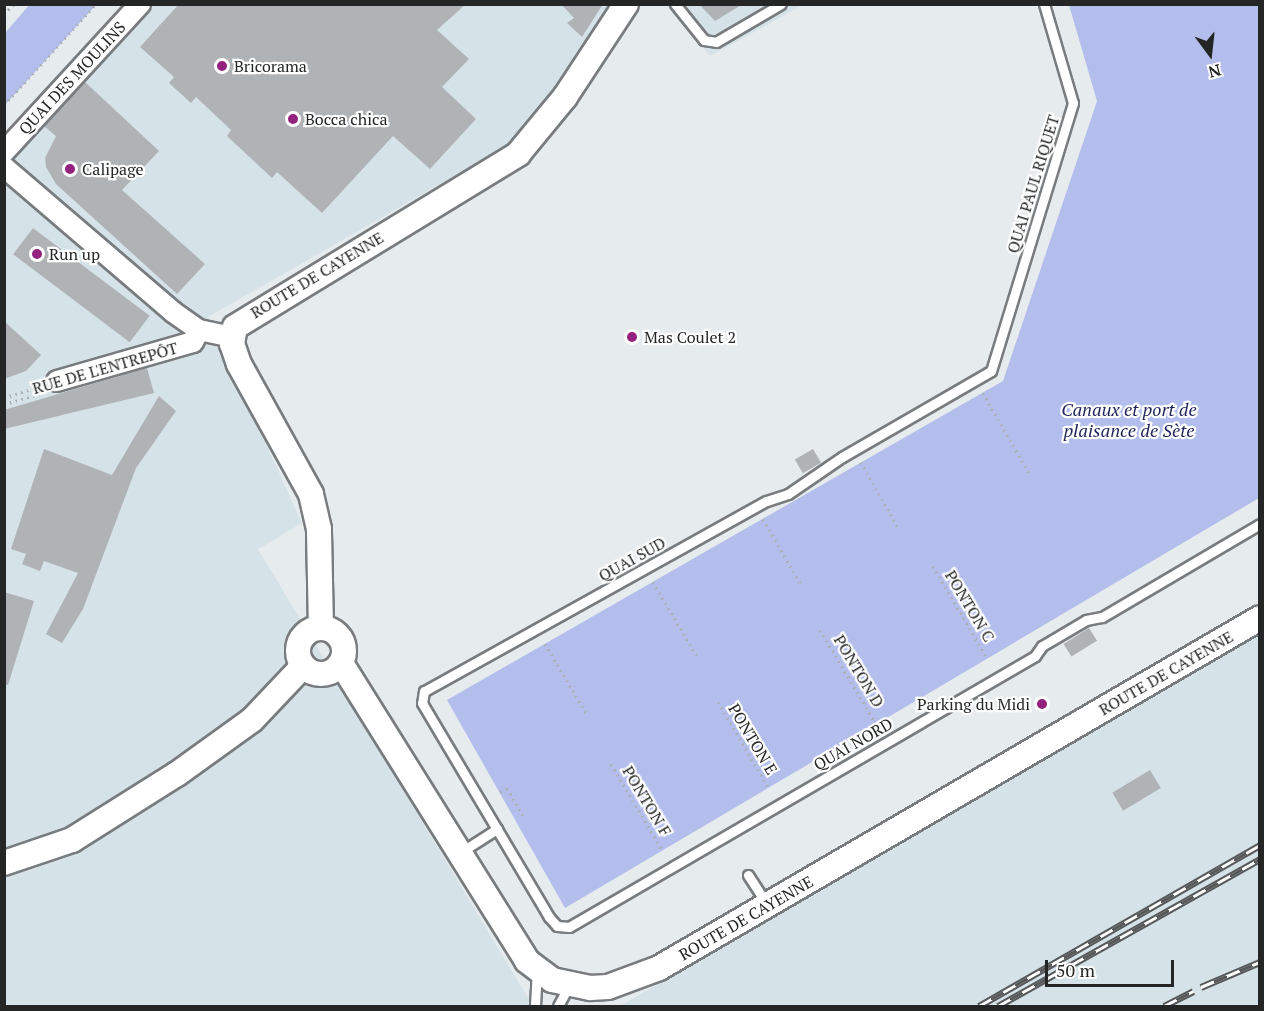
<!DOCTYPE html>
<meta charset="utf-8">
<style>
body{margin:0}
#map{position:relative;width:1264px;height:1011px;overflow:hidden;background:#e6ebed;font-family:"PT Serif",serif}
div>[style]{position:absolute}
.built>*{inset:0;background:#d5e2e8}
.water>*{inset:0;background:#b3beec}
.building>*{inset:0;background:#b0b3b6;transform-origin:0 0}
.path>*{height:3px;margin-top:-1.5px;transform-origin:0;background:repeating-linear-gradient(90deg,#abafb0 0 1.5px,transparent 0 6px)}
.roads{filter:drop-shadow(2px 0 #787c7e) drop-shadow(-2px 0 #787c7e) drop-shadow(0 2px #787c7e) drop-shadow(0 -2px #787c7e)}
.service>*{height:9px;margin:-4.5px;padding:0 4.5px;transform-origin:4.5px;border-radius:4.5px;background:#fff}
.minor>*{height:20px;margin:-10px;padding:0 10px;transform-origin:10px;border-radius:10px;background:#fff}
.tertiary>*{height:24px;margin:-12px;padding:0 12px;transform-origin:12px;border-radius:12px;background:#fff}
.tertiary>.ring{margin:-12px;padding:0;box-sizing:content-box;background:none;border:24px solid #fff;border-radius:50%}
.rail>*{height:7px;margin-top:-3.5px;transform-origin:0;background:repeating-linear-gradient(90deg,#fff 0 14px,#565859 0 28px);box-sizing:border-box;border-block:2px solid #565859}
.dots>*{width:16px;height:16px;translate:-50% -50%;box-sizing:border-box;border:3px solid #fff;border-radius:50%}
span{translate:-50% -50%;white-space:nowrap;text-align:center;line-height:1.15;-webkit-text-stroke:4.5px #fff;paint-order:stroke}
.poi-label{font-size:16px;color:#242626}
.left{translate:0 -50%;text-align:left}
.right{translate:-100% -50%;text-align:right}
.street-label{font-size:16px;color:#242626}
.water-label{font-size:18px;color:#1f255b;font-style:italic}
.frame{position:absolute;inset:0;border:6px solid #242626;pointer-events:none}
.north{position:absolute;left:1180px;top:24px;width:60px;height:60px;-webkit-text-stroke:4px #fff;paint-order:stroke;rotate:165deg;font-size:16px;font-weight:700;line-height:24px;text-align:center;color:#242626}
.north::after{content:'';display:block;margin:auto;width:21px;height:27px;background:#242626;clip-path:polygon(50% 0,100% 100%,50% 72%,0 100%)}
.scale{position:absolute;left:1045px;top:960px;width:129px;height:27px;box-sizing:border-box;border:3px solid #242626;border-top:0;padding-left:8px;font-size:18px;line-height:21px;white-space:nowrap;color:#242626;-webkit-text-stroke:4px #fff;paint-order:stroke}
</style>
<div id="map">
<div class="built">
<i style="clip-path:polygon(150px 5px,611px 5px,517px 140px,208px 317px,302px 523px,258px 549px,533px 1006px,5px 1006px,4px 162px)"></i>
<i style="clip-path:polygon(666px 5px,803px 5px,710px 56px)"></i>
<i style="clip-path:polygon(1259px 635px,1259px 1006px,620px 1006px)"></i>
</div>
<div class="water">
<i style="clip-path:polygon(30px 4px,96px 5px,5px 105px,5px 33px)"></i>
<i style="clip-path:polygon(1069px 5px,1259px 5px,1259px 498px,565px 908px,447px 700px,1003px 381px,1097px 101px)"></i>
</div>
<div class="building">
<i style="clip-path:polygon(179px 4px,466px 4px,437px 30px,469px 59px,442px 87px,476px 119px,430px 169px,393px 136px,322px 213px,277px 172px,272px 178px,227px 136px,231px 130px,196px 97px,191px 103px,169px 83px,174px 77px,140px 47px)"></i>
<i style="clip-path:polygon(561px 4px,603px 4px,582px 37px,567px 23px,574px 18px)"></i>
<i style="clip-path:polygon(699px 4px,743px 4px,715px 21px)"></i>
<i style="clip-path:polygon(85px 82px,159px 151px,122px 190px,205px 264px,177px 294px,56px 184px,46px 167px,45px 158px,56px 136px,44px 126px)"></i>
<i style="left:33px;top:228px;width:146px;height:33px;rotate:37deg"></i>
<i style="clip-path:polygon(4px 321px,41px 355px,26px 371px,4px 379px)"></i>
<i style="clip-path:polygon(147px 368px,154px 393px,4px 429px,4px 410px)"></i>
<i style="clip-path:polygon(159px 396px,176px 411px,136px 468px,83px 609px,62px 643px,46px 634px,78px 573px,44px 561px,40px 571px,22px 564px,26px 554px,11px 549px,44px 449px,112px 475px)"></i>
<i style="left:813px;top:449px;width:16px;height:21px;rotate:60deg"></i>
<i style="clip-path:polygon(4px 592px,34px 601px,8px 685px,4px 685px)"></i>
<i style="left:1089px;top:628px;width:15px;height:30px;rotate:58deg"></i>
<i style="left:1150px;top:770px;width:21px;height:44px;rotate:59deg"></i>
</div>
<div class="path">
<i style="left:4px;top:14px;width:14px;rotate:-45deg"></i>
<i style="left:4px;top:105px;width:137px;rotate:-47.7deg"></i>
<i style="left:983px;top:393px;width:95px;rotate:60.2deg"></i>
<i style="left:4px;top:398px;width:39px;rotate:-18deg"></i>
<i style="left:4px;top:404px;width:41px;rotate:-15.4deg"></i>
<i style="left:861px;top:462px;width:76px;rotate:60.7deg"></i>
<i style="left:763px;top:519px;width:74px;rotate:60deg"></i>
<i style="left:933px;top:566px;width:107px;rotate:59.6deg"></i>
<i style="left:653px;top:582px;width:85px;rotate:59.5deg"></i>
<i style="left:820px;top:630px;width:109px;rotate:59.2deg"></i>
<i style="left:545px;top:644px;width:84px;rotate:59.2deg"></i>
<i style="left:718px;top:702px;width:99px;rotate:59.5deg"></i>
<i style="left:611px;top:764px;width:100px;rotate:59.3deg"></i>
<i style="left:500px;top:792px;width:8px;rotate:-30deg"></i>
<i style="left:507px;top:788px;width:34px;rotate:60deg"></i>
</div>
<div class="roads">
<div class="service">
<i style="left:675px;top:4px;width:46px;rotate:51.1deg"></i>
<i style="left:704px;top:40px;width:12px;rotate:9deg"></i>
<i style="left:716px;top:42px;width:75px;rotate:-30.3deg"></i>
<i style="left:1044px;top:4px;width:103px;rotate:73.7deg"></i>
<i style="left:1073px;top:103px;width:280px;rotate:107deg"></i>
<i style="left:991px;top:371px;width:172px;rotate:150deg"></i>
<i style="left:842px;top:457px;width:65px;rotate:145.6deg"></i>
<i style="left:788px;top:494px;width:23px;rotate:162deg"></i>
<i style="left:766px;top:501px;width:391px;rotate:150.9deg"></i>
<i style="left:424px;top:691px;width:12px;rotate:99deg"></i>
<i style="left:422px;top:703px;width:249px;rotate:59.3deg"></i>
<i style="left:549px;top:917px;width:12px;rotate:48deg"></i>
<i style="left:557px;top:926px;width:12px;rotate:5deg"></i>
<i style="left:569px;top:927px;width:539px;rotate:-30.18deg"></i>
<i style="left:1035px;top:656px;width:12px;rotate:-55deg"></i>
<i style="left:1042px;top:646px;width:51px;rotate:-30.6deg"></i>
<i style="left:1086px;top:620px;width:16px;rotate:-11deg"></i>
<i style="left:1102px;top:617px;width:183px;rotate:-30.5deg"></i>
<i style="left:461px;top:852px;width:43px;rotate:-32.6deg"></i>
<i style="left:748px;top:875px;width:33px;rotate:57deg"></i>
<i style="left:535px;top:1006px;width:33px;rotate:-87deg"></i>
<i style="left:558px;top:1006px;width:24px;rotate:-62deg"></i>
</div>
<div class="minor">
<i style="left:4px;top:152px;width:201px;rotate:-47.4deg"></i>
<i style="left:4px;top:167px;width:223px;rotate:40.6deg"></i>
<i style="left:173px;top:312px;width:32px;rotate:35deg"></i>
<i style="left:199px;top:330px;width:34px;rotate:12deg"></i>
<i style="left:57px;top:381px;width:141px;rotate:-16deg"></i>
<i style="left:193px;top:342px;width:13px;rotate:-63deg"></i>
</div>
<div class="tertiary">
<i style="left:321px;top:628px;width:99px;rotate:-91.2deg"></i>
<i style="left:319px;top:529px;width:36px;rotate:-103deg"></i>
<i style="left:311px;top:494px;width:149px;rotate:-119deg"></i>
<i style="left:239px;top:364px;width:21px;rotate:-109deg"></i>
<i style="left:232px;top:344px;width:17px;rotate:-80deg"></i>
<i style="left:235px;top:327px;width:332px;rotate:-31.4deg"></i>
<i style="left:518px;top:154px;width:74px;rotate:-50.5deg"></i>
<i style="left:565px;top:97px;width:111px;rotate:-56.7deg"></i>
<i class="ring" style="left:298px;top:628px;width:22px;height:22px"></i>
<i style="left:341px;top:663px;width:351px;rotate:58deg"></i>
<i style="left:527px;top:961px;width:31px;rotate:37deg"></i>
<i style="left:552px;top:980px;width:39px;rotate:12deg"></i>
<i style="left:590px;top:988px;width:18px;rotate:-3deg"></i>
<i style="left:608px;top:987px;width:54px;rotate:-20.4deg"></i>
<i style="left:659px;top:968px;width:695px;rotate:-30.21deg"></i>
<i style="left:4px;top:863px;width:72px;rotate:-18.7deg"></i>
<i style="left:72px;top:840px;width:124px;rotate:-32.2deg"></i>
<i style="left:177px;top:774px;width:92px;rotate:-35.8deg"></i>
<i style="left:252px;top:720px;width:74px;rotate:-46.6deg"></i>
</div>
</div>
<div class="rail">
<i style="left:1201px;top:987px;width:64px;rotate:-23deg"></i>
<i style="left:979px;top:1006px;width:324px;rotate:-29.8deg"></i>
<i style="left:998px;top:1006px;width:300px;rotate:-29.3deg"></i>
<i style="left:1164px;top:1006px;width:33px;rotate:-27deg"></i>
</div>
<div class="dots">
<i style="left:222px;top:66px;background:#95217f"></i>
<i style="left:293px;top:119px;background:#95217f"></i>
<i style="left:70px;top:169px;background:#95217f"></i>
<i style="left:37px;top:254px;background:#95217f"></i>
<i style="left:632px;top:337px;background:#95217f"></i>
<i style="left:1042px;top:704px;background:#95217f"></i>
</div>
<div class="poi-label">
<span class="left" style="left:234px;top:66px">Bricorama</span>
<span class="left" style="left:305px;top:119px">Bocca chica</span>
<span class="left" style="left:82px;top:169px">Calipage</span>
<span class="left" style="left:49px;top:254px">Run up</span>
<span class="left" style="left:644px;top:337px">Mas Coulet 2</span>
<span class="right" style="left:1030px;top:704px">Parking du Midi</span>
</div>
<div class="street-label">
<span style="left:72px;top:78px;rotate:-47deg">QUAI DES MOULINS</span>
<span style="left:1033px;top:184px;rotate:-73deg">QUAI PAUL RIQUET</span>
<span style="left:317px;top:275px;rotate:-31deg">ROUTE DE CAYENNE</span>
<span style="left:105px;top:368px;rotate:-16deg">RUE DE L'ENTREPÔT</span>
<span style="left:632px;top:559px;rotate:-29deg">QUAI SUD</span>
<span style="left:970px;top:606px;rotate:59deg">PONTON C</span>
<span style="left:859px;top:671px;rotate:59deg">PONTON D</span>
<span style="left:1166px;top:673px;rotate:-30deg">ROUTE DE CAYENNE</span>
<span style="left:753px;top:739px;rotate:59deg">PONTON E</span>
<span style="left:853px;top:744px;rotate:-30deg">QUAI NORD</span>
<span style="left:647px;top:801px;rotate:59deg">PONTON F</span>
<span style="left:746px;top:918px;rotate:-30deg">ROUTE DE CAYENNE</span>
</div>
<div class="water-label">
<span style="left:1129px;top:420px">Canaux et port de<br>plaisance de Sète</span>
</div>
<div class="frame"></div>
<div class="north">N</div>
<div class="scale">50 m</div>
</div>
